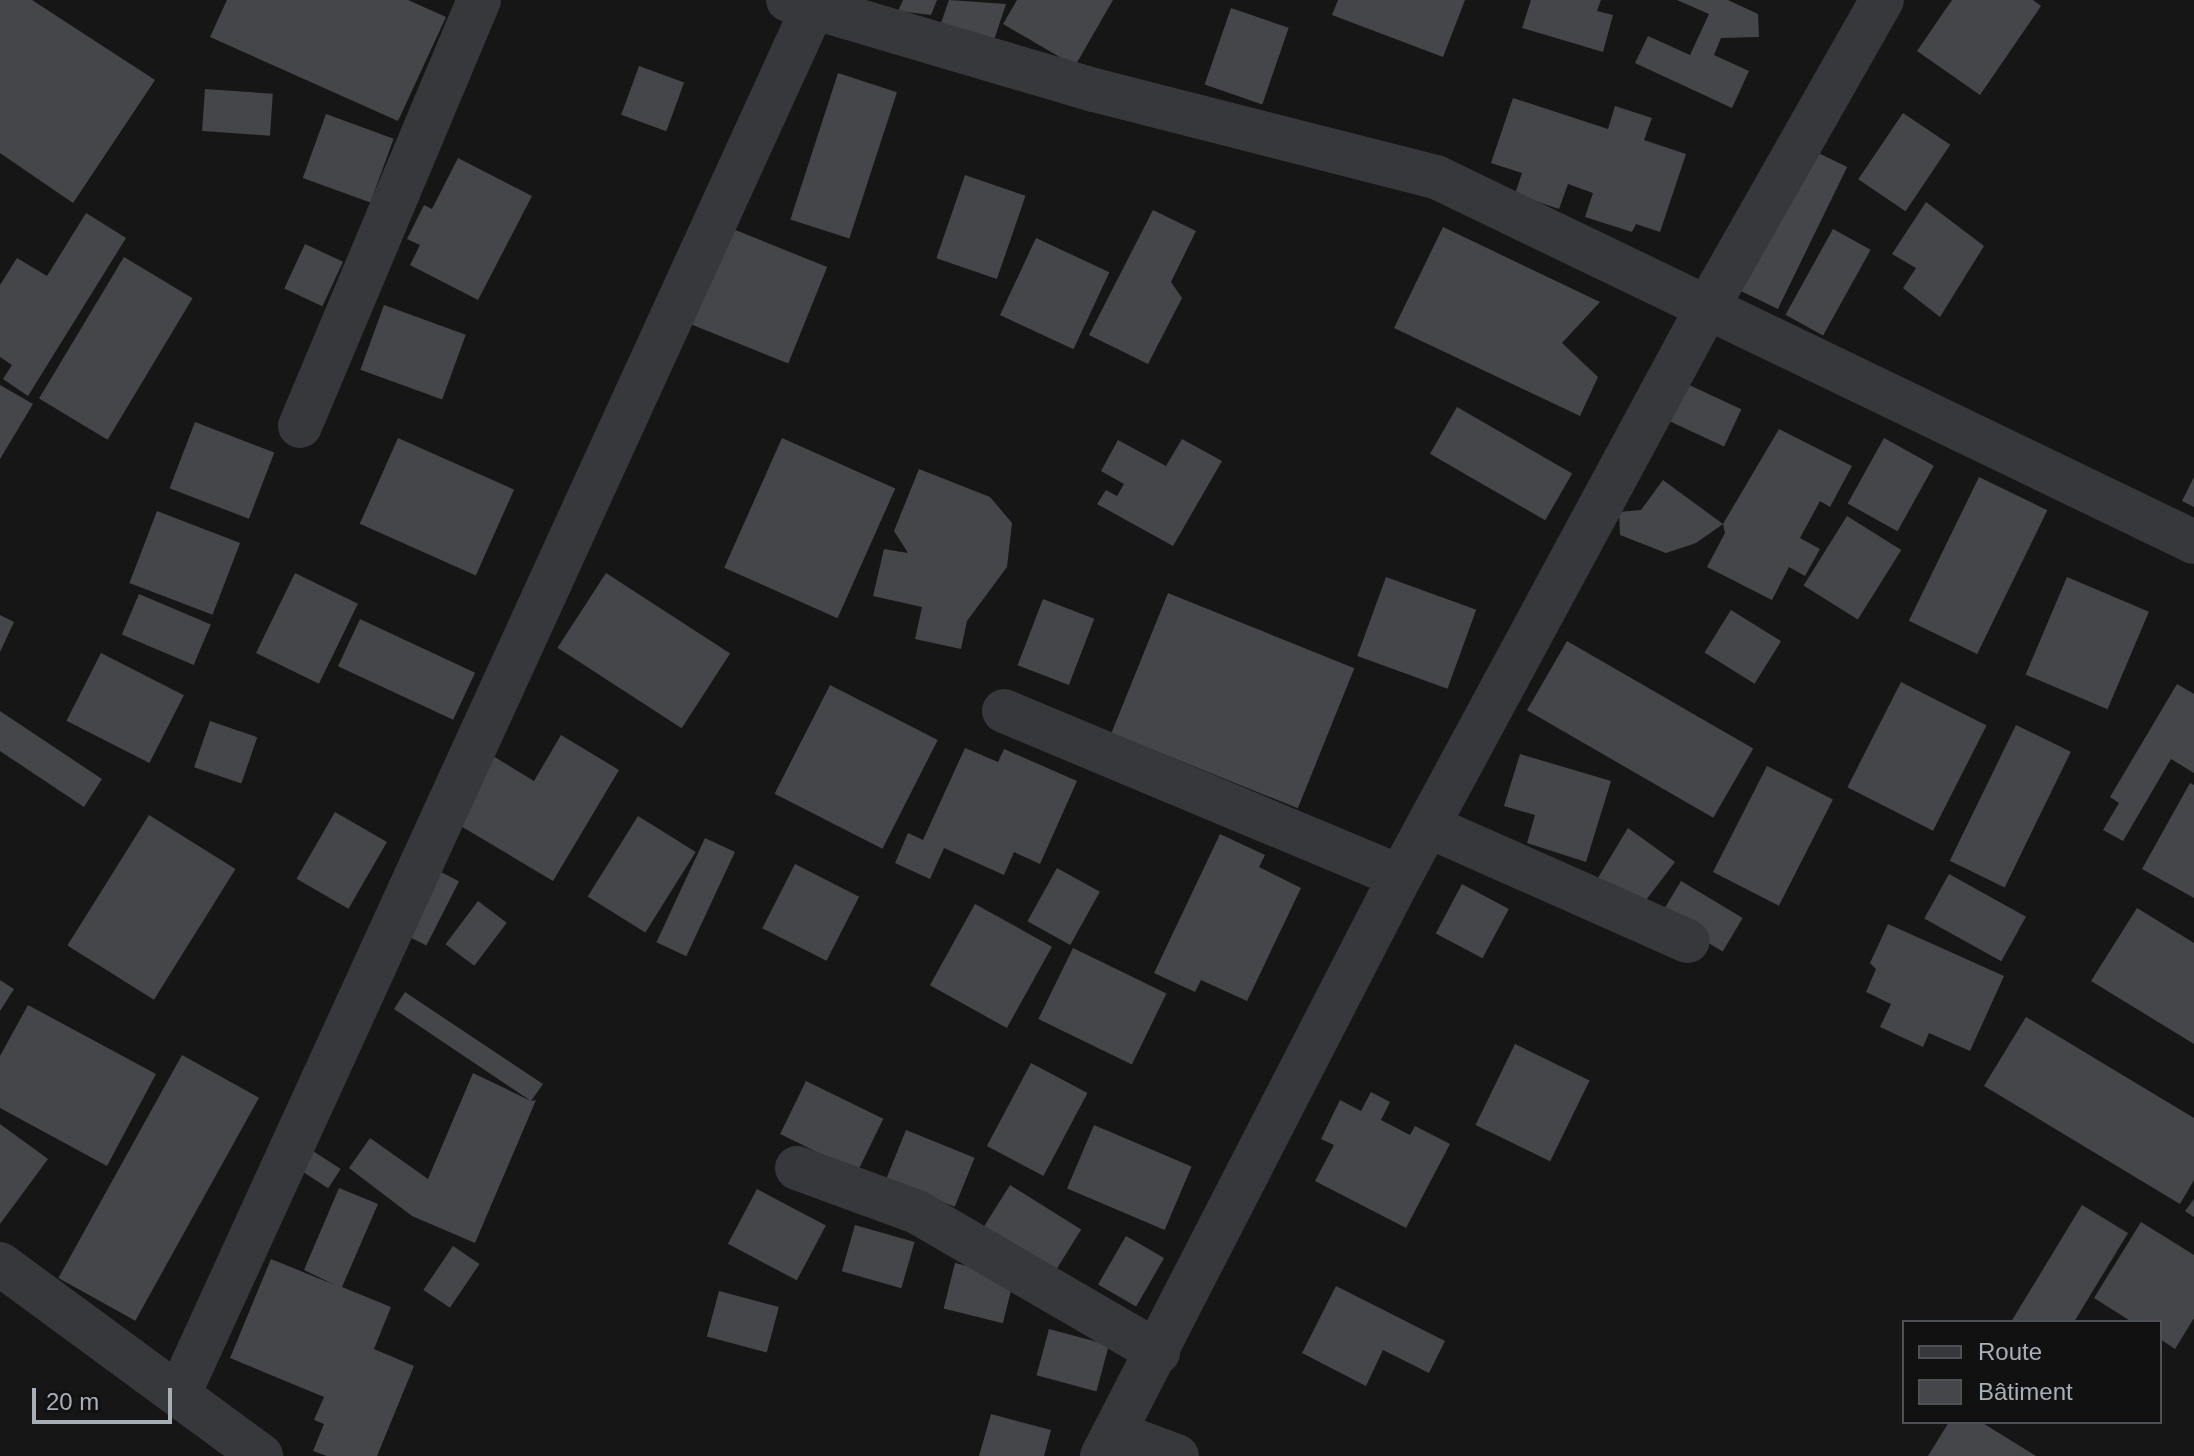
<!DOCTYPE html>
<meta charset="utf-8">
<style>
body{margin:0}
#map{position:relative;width:2194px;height:1456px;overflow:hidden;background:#161617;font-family:Helvetica,sans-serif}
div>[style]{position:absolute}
.building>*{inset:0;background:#45464a;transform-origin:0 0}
.minor>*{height:44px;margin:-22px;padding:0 22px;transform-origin:22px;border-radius:22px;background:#37383c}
span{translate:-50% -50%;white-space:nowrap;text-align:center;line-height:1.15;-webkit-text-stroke:8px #111112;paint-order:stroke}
.legend{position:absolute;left:1902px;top:1320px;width:260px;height:104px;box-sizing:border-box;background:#111112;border:2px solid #4d5054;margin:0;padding:10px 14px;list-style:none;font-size:24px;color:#a8afb7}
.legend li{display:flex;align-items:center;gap:16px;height:40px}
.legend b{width:40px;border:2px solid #4d5054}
.scale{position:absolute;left:32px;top:1388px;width:140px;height:36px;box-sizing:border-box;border:4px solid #a8afb7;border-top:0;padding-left:10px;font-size:24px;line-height:28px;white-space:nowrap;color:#a8afb7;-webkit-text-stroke:6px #111112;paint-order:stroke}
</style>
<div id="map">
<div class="building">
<i style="clip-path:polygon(0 0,32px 0,155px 80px,73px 203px,0 153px)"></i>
<i style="clip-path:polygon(227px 0,408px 0,446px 17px,398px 121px,210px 37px)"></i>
<i style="clip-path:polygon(903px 0,937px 0,931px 15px,898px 11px)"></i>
<i style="clip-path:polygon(949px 0,1006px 4px,994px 40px,941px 23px)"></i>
<i style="clip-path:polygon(1017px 0,1113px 0,1075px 66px,1003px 24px)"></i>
<i style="clip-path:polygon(1338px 0,1465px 0,1443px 57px,1332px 15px)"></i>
<i style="clip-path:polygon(1531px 0,1601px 0,1597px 11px,1613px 15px,1603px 52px,1522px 28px)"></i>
<i style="clip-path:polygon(1677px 0,1728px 0,1758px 14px,1759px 37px,1721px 38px,1714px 55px,1749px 71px,1732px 108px,1635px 63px,1648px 36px,1690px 55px,1709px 14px)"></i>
<i style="clip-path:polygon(1952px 0,2033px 0,2041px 6px,1980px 95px,1917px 51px)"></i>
<i style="left:1231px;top:8px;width:61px;height:81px;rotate:19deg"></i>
<i style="left:639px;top:66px;width:48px;height:52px;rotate:20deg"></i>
<i style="left:838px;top:73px;width:62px;height:154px;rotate:18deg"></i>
<i style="left:205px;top:89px;width:68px;height:42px;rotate:4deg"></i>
<i style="clip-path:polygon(1513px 98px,1608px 129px,1615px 106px,1652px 118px,1644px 140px,1686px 154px,1660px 232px,1636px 224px,1632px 232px,1585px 217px,1593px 193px,1568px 184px,1559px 209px,1515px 194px,1522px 173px,1491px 163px)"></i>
<i style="left:1903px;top:113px;width:57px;height:80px;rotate:34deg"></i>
<i style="left:326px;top:114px;width:72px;height:68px;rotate:20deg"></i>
<i style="left:1804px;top:146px;width:48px;height:158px;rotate:26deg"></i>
<i style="clip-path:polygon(458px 158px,532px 196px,478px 300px,410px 265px,420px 245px,407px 239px,424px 205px,432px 209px)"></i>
<i style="left:965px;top:175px;width:64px;height:88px;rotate:19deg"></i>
<i style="clip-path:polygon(1926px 202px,1984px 246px,1940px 317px,1903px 288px,1916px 268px,1892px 254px)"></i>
<i style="clip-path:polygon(1153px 210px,1196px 231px,1171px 282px,1182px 298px,1148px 364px,1089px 335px)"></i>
<i style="clip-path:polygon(86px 213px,126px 238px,28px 396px,3px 379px,12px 365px,0 357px,0 285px,17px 258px,47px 276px)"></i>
<i style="left:728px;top:227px;width:107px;height:104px;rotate:22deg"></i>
<i style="clip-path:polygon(1443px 227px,1600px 302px,1562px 343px,1598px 377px,1580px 416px,1394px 328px)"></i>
<i style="left:1833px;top:229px;width:43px;height:98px;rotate:29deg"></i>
<i style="left:1036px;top:238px;width:81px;height:85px;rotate:25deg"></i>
<i style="left:305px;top:244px;width:42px;height:49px;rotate:25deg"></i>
<i style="left:124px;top:257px;width:80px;height:165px;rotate:31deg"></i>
<i style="left:384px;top:305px;width:87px;height:69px;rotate:20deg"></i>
<i style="left:1687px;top:384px;width:60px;height:41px;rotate:25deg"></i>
<i style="clip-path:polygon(0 385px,33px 404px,0 459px)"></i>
<i style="left:1457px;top:407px;width:133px;height:54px;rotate:30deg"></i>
<i style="left:195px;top:422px;width:85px;height:71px;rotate:21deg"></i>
<i style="clip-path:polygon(1779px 429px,1852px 466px,1830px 507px,1820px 501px,1800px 538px,1820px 549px,1805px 576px,1789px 567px,1772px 600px,1707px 567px,1725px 533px,1723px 524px,1696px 543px,1666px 553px,1620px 535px,1619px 512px,1641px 510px,1663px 480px,1723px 524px)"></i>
<i style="left:398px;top:438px;width:127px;height:94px;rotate:24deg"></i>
<i style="left:782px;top:438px;width:124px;height:142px;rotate:24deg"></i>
<i style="left:1884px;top:438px;width:57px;height:75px;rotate:29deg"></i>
<i style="clip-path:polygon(1182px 439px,1222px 461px,1173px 546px,1097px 504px,1106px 490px,1117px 496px,1124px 484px,1101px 471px,1118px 440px,1166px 466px)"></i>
<i style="clip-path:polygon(919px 469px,990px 497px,1012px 523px,1007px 567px,967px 621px,961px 649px,915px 639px,922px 607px,873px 596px,884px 549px,908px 553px,894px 531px)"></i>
<i style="left:1979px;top:477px;width:76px;height:160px;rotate:26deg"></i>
<i style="clip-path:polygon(2194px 477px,2194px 507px,2182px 501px)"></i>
<i style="left:157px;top:511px;width:89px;height:77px;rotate:21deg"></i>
<i style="left:1847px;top:516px;width:64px;height:82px;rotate:32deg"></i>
<i style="left:295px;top:573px;width:70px;height:89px;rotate:26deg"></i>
<i style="left:606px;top:573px;width:148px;height:89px;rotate:33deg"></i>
<i style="left:1386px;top:577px;width:96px;height:84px;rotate:20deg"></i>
<i style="left:2067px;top:577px;width:89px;height:106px;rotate:23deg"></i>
<i style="left:1168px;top:593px;width:201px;height:151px;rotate:22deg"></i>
<i style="left:139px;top:594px;width:78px;height:44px;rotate:23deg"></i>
<i style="left:1043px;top:599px;width:55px;height:71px;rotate:21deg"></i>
<i style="left:1731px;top:610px;width:59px;height:50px;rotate:32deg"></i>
<i style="clip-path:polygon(0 615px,14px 622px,0 652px)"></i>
<i style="left:360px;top:619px;width:127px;height:52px;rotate:25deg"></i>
<i style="left:1567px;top:641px;width:215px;height:80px;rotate:30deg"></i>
<i style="left:101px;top:653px;width:93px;height:76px;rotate:27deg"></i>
<i style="left:1901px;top:682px;width:96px;height:118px;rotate:27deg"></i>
<i style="clip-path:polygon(2177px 684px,2194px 694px,2194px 773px,2171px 759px,2123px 841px,2103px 830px,2119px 803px,2110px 797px)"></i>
<i style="left:830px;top:685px;width:121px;height:122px;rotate:27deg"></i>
<i style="clip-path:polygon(0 711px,102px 779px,84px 807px,0 751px)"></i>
<i style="left:210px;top:721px;width:50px;height:49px;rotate:19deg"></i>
<i style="left:2016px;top:725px;width:61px;height:151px;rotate:26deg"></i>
<i style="clip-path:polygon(561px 735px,619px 770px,553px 881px,454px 822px,493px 756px,534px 781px)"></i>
<i style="clip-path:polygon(965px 748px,998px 762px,1004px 749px,1077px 781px,1040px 864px,1014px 852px,1004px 875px,944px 848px,930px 879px,895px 863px,908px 833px,923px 840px)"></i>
<i style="clip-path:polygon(1520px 754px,1611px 781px,1586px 862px,1527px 843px,1535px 815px,1504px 806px)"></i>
<i style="left:1767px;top:766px;width:74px;height:119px;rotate:27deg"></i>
<i style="clip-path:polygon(2190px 783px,2194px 785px,2194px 898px,2142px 869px)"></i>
<i style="left:335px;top:812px;width:60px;height:77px;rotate:30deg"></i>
<i style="left:149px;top:815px;width:102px;height:154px;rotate:32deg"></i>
<i style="left:638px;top:816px;width:68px;height:95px;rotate:32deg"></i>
<i style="clip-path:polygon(1628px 828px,1675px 862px,1643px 904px,1593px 886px)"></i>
<i style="clip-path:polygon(1220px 834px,1265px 855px,1259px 867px,1301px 888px,1247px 1001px,1201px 980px,1195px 992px,1154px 973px)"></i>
<i style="left:705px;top:838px;width:33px;height:115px;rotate:25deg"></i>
<i style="left:795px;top:864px;width:72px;height:72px;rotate:27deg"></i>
<i style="left:1057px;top:868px;width:49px;height:61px;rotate:29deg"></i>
<i style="left:435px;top:869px;width:27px;height:72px;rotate:27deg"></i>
<i style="left:1949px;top:874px;width:88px;height:51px;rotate:29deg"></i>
<i style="left:1681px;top:881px;width:72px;height:39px;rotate:31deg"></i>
<i style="left:1462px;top:884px;width:53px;height:56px;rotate:28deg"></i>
<i style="left:478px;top:901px;width:36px;height:54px;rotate:37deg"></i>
<i style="left:975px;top:904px;width:88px;height:93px;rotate:29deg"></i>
<i style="clip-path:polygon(2137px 908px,2194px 943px,2194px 1044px,2091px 981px)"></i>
<i style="clip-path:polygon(1888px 924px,2004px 976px,1970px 1051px,1929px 1033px,1923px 1047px,1880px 1027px,1891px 1004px,1866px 992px,1876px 969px,1870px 963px)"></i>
<i style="left:1073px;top:948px;width:104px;height:79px;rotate:26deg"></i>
<i style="clip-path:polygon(0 980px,14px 989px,0 1011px)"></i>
<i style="clip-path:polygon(405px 992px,543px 1084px,531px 1101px,536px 1100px,475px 1243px,412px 1216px,349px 1168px,370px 1138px,428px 1179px,473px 1073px,531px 1101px,394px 1009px)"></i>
<i style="clip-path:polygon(28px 1005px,156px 1074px,107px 1166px,0 1108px,0 1056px)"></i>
<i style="clip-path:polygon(2026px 1017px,2194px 1118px,2194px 1180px,2180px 1204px,1984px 1086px)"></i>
<i style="left:1515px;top:1044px;width:83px;height:90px;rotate:26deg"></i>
<i style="left:182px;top:1055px;width:88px;height:255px;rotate:29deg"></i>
<i style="left:1031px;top:1063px;width:64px;height:94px;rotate:28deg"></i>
<i style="left:806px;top:1081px;width:86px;height:59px;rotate:26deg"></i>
<i style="clip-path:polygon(1371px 1092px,1390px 1102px,1381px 1120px,1410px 1135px,1415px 1126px,1450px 1144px,1406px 1228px,1315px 1181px,1334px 1145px,1321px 1139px,1340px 1100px,1361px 1111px)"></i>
<i style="clip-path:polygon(0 1124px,48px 1159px,0 1224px)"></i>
<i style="left:1094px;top:1125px;width:106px;height:69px;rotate:23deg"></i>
<i style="left:906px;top:1130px;width:74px;height:53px;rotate:22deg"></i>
<i style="left:313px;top:1151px;width:33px;height:23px;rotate:33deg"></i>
<i style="left:1010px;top:1185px;width:84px;height:57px;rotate:32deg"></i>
<i style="clip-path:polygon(339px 1188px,378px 1204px,342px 1287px,391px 1307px,374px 1349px,414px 1366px,377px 1456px,327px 1456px,313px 1451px,324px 1424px,314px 1420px,324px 1397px,230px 1358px,271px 1259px,335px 1285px,304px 1270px)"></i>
<i style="left:757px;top:1189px;width:78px;height:62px;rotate:28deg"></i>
<i style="clip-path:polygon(2194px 1199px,2194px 1217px,2185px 1211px)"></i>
<i style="clip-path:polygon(2082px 1205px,2128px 1233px,2074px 1322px,2011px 1322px)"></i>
<i style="clip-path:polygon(2141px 1222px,2194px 1255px,2194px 1318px,2175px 1349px,2160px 1339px,2160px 1322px,2132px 1322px,2094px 1298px)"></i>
<i style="left:855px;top:1225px;width:62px;height:48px;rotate:16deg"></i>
<i style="left:1126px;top:1236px;width:44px;height:56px;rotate:30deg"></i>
<i style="left:453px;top:1246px;width:32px;height:53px;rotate:34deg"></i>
<i style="left:955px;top:1263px;width:61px;height:47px;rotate:14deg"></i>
<i style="clip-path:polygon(1336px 1286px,1445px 1341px,1429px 1373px,1383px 1350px,1366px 1386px,1302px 1353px)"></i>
<i style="left:719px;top:1291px;width:62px;height:47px;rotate:15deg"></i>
<i style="left:1049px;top:1329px;width:62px;height:48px;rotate:15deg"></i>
<i style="clip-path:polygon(991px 1414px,1051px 1430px,1044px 1456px,979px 1456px)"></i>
<i style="clip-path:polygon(1949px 1422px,1981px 1422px,2036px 1456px,1928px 1456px)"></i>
</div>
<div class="minor">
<i style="left:788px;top:0;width:319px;rotate:16.4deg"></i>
<i style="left:1094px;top:90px;width:353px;rotate:14.3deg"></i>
<i style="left:1436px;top:177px;width:841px;rotate:25.71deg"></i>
<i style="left:300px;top:426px;width:462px;rotate:-67.2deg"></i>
<i style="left:1004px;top:711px;width:429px;rotate:22.7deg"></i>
<i style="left:1428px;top:826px;width:284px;rotate:23.9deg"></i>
<i style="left:797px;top:1168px;width:128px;rotate:20.1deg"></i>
<i style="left:917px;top:1212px;width:279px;rotate:30.2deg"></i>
<i style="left:0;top:1264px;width:324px;rotate:36.3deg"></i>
<i style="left:179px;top:1394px;width:1524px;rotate:-65.42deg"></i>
<i style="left:1115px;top:1433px;width:66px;rotate:20.4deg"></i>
<i style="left:1102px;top:1456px;width:651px;rotate:-62.77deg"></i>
<i style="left:1400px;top:877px;width:647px;rotate:-61.65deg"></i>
<i style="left:1707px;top:308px;width:354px;rotate:-60.4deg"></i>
</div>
<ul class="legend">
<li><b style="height:10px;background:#37383c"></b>Route</li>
<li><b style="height:22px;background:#45464a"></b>Bâtiment</li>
</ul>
<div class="scale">20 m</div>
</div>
